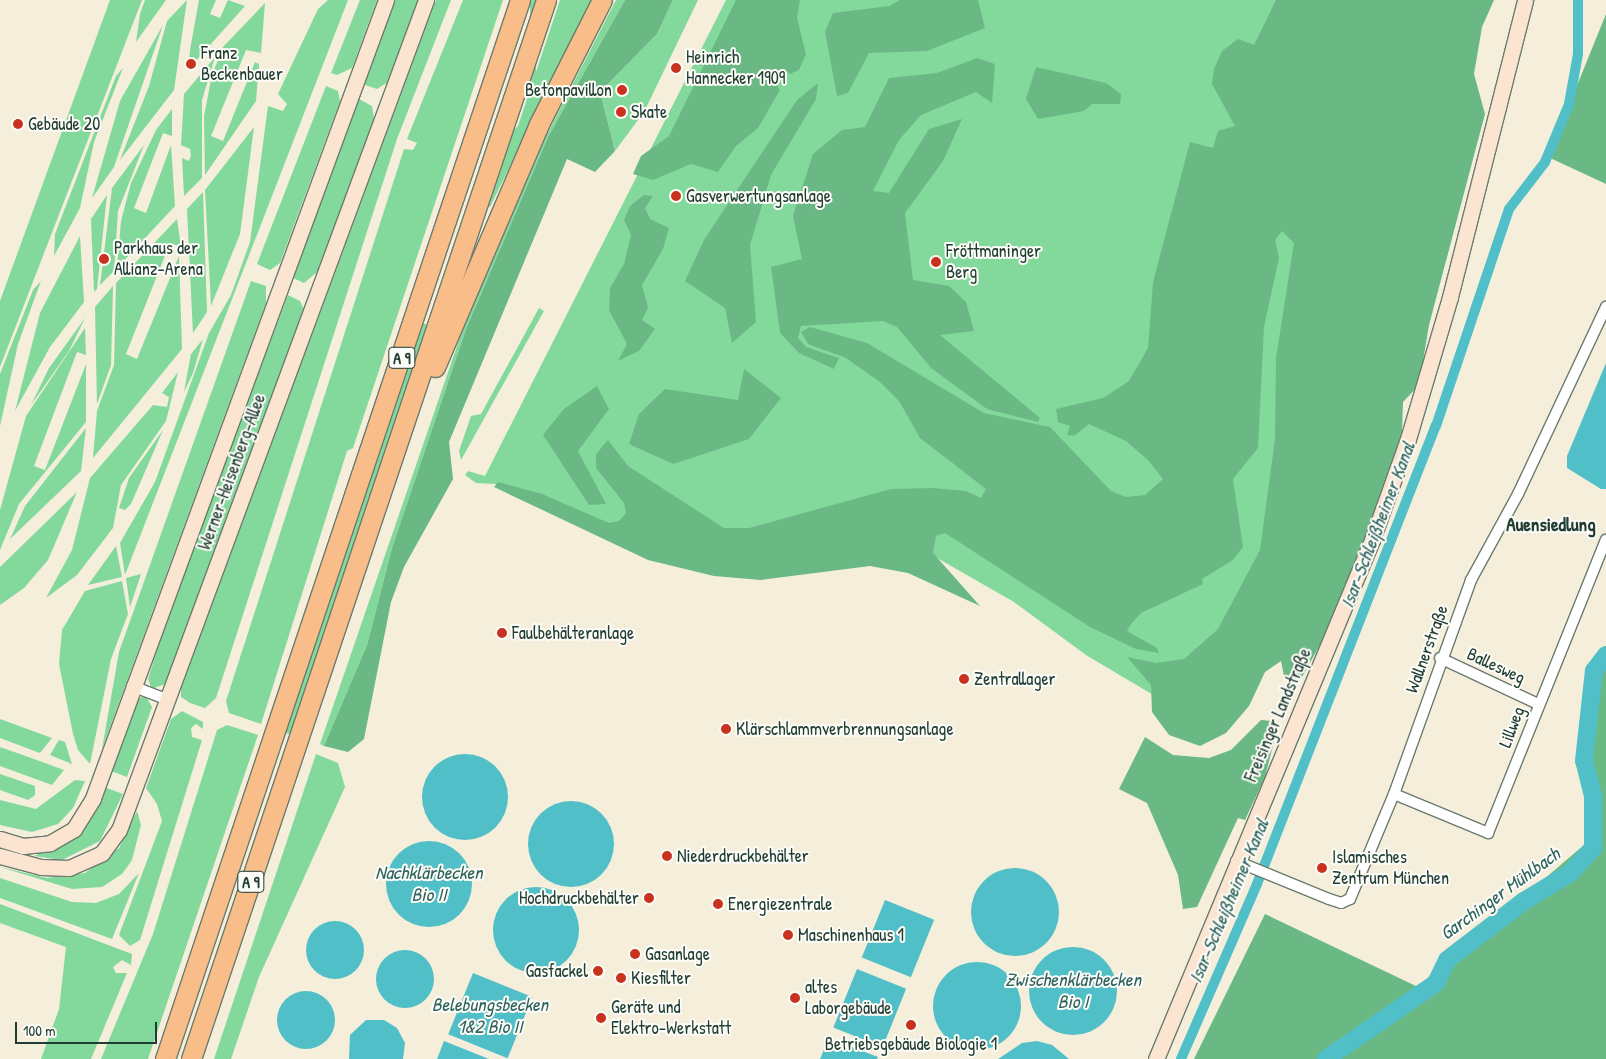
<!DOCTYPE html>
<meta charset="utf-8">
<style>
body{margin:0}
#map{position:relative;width:1606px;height:1059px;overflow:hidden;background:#f4eedb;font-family:"Patrick Hand",sans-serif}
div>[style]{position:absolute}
.green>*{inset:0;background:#83d99c;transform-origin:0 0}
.forest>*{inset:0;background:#6ab984}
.water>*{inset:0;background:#51bfc7;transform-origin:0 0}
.round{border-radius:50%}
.canal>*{height:10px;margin:-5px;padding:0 5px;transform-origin:5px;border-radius:5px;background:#51bfc7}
.river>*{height:18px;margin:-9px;padding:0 9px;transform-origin:9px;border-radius:9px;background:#51bfc7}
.roads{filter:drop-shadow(1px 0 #6a7b6e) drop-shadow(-1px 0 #6a7b6e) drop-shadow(0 1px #6a7b6e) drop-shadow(0 -1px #6a7b6e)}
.street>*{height:10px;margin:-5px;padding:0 5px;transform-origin:5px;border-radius:5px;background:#fff}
.secondary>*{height:15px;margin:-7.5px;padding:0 7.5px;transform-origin:7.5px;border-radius:7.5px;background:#fce5d0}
.highway>*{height:19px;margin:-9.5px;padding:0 9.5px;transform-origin:9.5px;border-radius:9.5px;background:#f8bd89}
.dots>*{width:14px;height:14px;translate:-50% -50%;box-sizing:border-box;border:2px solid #fdfcf7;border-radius:50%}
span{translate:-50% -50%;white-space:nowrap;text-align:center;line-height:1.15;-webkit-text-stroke:4px #fdfcf7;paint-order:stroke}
.shield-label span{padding:1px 4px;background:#fdfcf7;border:1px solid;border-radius:4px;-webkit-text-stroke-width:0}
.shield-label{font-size:16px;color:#1f3d34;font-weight:700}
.poi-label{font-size:18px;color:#1f3d34}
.left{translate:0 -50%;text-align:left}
.right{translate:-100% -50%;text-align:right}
.street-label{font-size:18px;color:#1f3d34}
.water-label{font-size:19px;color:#2e6460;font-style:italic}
.neighbourhood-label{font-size:19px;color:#1f3d34;font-weight:700}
.scale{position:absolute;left:15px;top:1022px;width:142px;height:22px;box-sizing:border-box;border:2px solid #1f3d34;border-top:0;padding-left:6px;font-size:15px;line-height:18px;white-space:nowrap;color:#1f3d34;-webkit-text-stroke:4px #fdfcf7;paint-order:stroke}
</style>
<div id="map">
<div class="green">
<i style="clip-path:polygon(110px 0,142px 0,0 367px,0 301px)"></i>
<i style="clip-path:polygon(145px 0,166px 0,136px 42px,140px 14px)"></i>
<i style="clip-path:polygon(187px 0,174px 90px,120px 160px,149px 86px,167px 21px)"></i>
<i style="clip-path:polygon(199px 0,216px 0,210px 14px,220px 18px,228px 0,245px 6px,193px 64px,189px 62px,190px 50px)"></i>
<i style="clip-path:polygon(328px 0,348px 0,125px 575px,120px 543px,155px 482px,209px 333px,231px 295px,250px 242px,268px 106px,283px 111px,287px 104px,278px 94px,318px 9px)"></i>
<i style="clip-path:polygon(360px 0,377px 0,352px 68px,337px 75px,331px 73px)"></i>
<i style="clip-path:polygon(393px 0,418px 0,388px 82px,377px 89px,362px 84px)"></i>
<i style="clip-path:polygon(436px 0,451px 0,397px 139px,216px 698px,205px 708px,190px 703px,181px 697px,181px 689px)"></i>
<i style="clip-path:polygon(463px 0,503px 0,353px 448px,347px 451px,261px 724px,229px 713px,226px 701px,404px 149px,413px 150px,417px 143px,407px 139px)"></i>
<i style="left:530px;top:0;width:6px;height:146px"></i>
<i style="clip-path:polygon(560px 0,591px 0,490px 207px,486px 205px,510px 134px,518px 126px)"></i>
<i style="clip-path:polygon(616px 0,625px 0,548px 137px,466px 329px,392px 548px,367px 645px,324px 746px,320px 744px,467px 317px,539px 150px)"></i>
<i style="clip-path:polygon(673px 0,698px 0,644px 112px,615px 151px,600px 92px,657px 34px)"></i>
<i style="clip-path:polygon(726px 0,1461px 0,1284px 592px,1165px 702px,1086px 655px,1014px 602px,904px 539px,632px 534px,496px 484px,476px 483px,465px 475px,468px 471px,485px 476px)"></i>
<i style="clip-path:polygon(265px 3px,261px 53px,246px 50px,211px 136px,223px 141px,255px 62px,259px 64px,256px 101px,205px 175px,204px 116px,212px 75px,223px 47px)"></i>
<i style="clip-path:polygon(163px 25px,114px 167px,92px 198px,120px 101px)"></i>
<i style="clip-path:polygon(215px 57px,202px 100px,202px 178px,184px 196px,182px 158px,189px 161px,191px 156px,190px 149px,181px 145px,184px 94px)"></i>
<i style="clip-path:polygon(123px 68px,94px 142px,80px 208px,54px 256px,55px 234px,116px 76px)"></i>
<i style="clip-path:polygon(326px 86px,338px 91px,340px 101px,280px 263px,270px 270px,257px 264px)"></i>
<i style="clip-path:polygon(357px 98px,372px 106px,374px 119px,317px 272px,304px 283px,291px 277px)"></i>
<i style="clip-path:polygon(172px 109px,172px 136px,163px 133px,134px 208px,146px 213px,171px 145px,175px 206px,117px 268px,121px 221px,131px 183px,156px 130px)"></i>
<i style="clip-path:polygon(254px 127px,240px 234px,211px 306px,205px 190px)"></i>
<i style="clip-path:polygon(144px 145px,118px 211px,114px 271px,100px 285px,112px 188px)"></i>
<i style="clip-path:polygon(203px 192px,207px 312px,193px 333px,187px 209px)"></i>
<i style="clip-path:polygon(107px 195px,97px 289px,94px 292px,91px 219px)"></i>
<i style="clip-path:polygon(177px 219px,181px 247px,170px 243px,126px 354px,137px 359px,179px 256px,182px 349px,93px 458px,97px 411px,114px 365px,116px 283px)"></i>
<i style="clip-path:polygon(80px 236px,84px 302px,50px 347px,15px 411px,40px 313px)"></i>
<i style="clip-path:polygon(41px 281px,18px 344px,0 426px,0 374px,33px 290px)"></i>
<i style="clip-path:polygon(251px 281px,266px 286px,266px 303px,102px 749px,119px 652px)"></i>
<i style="clip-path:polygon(113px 286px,111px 365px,97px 404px,95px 307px)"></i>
<i style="clip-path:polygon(288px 295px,300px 301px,304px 310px,165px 684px,152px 689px,148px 679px,170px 609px)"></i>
<i style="clip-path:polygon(539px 308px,544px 311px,461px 460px,459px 451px,471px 416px,481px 414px)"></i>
<i style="clip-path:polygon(85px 318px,69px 351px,31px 405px,49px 368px)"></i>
<i style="clip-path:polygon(422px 323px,428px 325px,290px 734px,285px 733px)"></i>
<i style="clip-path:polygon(85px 328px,86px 355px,77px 352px,34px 466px,45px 470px,86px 364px,86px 422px,19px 504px,0 550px,0 510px,26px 416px)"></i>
<i style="clip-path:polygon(203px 339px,193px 373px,184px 392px,191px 354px)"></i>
<i style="clip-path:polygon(178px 372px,166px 421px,121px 485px,113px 528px,77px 575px,46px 598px,72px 550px,90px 478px,153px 405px,167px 407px,169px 397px,162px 393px)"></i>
<i style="clip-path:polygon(86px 428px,81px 471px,10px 539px,25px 506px)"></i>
<i style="clip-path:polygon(163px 430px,131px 504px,125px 510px,119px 508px,129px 478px)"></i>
<i style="clip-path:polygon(77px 492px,48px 560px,24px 588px,0 605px,0 567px)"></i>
<i style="clip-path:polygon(116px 546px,122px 577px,88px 585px)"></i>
<i style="clip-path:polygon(141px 574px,130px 607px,126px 578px)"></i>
<i style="clip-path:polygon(122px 581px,128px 614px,111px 659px,90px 764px,78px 750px,73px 734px,59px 664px,62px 630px,85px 591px)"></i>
<i style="clip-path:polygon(145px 695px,152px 707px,127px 777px,111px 771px,136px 701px)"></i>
<i style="clip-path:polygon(182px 711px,203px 722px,203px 729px,196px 724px,191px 728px,192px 737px,202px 740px,140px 940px,130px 946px,119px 935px,162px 821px,157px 804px,146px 788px,171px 719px)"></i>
<i style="clip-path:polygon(0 719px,52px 738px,40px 753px,0 738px)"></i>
<i style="clip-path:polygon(227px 725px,258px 735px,148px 1059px,101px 1059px,153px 934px,217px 730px)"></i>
<i style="clip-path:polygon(59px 740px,65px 742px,72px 764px,50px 755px)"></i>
<i style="clip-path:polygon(0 747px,34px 759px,64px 770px,52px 785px,0 766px)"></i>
<i style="clip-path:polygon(316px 754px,338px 763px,345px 787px,259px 977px,231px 1059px,214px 1059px)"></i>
<i style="clip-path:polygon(0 774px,35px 786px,35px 795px,28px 800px,0 790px)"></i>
<i style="clip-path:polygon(75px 780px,85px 781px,73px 808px,58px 824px,32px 832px,0 825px,0 800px,36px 809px)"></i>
<i style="clip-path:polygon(104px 787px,123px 794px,100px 841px,62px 860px,34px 856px,74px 839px,93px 816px)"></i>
<i style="clip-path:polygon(137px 811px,141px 825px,132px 860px,122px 874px,102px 887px,72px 889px,0 867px,47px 878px,85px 873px,119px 848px)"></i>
<i style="clip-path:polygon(139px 873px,112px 939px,0 898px,0 878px,72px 902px,96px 903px,119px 894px)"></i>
<i style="clip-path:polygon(0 904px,132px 954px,131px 965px,122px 960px,113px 967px,116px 973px,127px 973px,91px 1059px,41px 1059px,59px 1009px,66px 947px,0 923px)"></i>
</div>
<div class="forest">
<i style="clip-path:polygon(625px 0,673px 0,657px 34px,600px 92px,615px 151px,595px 172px,567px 159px,449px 442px,453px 479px,404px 567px,391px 602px,364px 739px,348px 752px,324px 746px,367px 645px,392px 548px,466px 329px,548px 137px)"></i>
<i style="clip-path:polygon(736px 0,800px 0,797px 18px,806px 54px,799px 70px,790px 74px,783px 69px,772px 77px,780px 90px,758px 128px,736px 146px,718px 172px,691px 164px,653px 180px,633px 174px,641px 156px,669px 136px)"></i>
<i style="clip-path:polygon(900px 0,978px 0,985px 28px,927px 51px,869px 53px,848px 93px,837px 96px,825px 32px,833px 13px,889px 6px)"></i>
<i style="clip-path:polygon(1276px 0,1494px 0,1482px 27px,1474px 74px,1485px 114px,1429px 325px,1419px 385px,1403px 402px,1402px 432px,1375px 516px,1326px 634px,1301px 679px,1290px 682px,1284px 676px,1281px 661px,1265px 672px,1249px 706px,1226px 733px,1200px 746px,1169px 735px,1152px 712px,1151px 685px,1127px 657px,1156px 663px,1184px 659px,1218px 629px,1260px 550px,1275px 439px,1276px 358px,1294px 243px,1282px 231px,1275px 240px,1279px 258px,1264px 327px,1258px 448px,1233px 479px,1243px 547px,1233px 560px,1202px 579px,1203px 584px,1141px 613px,1131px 624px,1127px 631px,1157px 648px,1159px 653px,1136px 649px,1090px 627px,945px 533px,936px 536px,933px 553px,980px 606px,908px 573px,870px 566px,761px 580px,714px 576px,648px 560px,494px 487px,498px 482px,542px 494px,609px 523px,619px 521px,626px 513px,624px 503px,596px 468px,596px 454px,608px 440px,628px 466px,724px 528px,749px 528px,891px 489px,933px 488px,966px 491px,981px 498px,986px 489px,920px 438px,899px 401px,880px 382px,846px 358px,808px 344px,801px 332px,810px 327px,867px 343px,984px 413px,1050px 427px,1111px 491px,1126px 497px,1145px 495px,1163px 479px,1148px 460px,1126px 441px,1089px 424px,1074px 436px,1067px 435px,1070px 426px,1058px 422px,1056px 409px,1103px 398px,1129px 381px,1148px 348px,1153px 282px,1190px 142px,1213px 148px,1218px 131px,1235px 126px,1212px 84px,1214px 69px,1222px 51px,1238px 39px,1254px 45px)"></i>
<i style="clip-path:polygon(1606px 14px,1606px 184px,1548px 157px)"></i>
<i style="clip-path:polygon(977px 58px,995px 64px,992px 103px,976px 92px,921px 115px,899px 140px,873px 191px,889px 193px,929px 129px,962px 119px,943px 161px,905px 213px,913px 280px,949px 286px,966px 302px,974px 331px,940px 335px,1040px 418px,1038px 422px,987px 409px,931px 368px,897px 327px,883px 321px,801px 326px,798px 338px,806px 347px,839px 358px,834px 369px,799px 353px,780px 333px,771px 267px,802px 259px,793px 216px,813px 154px,842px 130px,865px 127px,889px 78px,937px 73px)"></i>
<i style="clip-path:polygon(1036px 67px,1106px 83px,1121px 94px,1120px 104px,1092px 104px,1084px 111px,1038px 119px,1026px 99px)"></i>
<i style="clip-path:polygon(818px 83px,816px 99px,771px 175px,750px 245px,756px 322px,732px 343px,725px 308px,685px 281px,704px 240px,797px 100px)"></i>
<i style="clip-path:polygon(644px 195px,653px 196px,645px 208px,650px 219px,669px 228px,663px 249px,642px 285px,648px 308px,642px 320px,655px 329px,639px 351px,618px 361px,627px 344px,609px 310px,610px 288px,624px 264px,631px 235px,624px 220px,630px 206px)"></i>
<i style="clip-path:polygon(744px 369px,781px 398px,749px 439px,673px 464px,629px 444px,639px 414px,665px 389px,738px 400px)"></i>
<i style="clip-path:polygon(597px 386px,609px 409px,578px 451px,606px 504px,589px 505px,543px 435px,564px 409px)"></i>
<i style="clip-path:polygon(1606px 665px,1606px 1059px,1194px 1059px,1265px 914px,1418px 987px,1591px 839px,1589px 684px)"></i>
<i style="clip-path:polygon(1261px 720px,1272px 721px,1277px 730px,1265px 777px,1245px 820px,1238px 818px,1197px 907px,1183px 909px,1178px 875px,1147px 803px,1119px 789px,1145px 737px,1173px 755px,1209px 758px,1231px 750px)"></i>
</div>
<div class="water">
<i style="clip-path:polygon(1606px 363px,1606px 489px,1601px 489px,1567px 468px,1567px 456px)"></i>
<i class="round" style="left:422px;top:754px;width:86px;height:86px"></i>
<i class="round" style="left:528px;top:801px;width:86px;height:86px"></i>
<i class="round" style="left:386px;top:841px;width:86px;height:86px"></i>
<i class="round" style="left:971px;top:868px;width:88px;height:88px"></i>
<i class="round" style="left:493px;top:887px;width:86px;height:86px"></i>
<i style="left:885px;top:900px;width:53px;height:62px;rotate:22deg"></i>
<i class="round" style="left:306px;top:921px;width:58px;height:58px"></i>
<i class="round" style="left:1029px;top:947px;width:88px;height:88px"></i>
<i class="round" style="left:376px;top:950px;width:58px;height:58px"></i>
<i class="round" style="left:933px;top:962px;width:88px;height:88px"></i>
<i style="left:857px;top:969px;width:53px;height:63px;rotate:22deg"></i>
<i style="left:473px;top:973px;width:64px;height:66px;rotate:22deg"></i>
<i class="round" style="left:277px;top:991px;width:58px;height:58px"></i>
<i style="clip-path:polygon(366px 1020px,384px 1020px,397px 1028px,405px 1043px,403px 1059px,349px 1059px,350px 1035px)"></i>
<i style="clip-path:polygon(829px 1038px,878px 1057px,877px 1059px,820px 1059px)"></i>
<i style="clip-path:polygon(444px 1041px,489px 1059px,437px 1059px)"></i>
<i style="clip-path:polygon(1037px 1041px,1052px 1045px,1069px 1059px,998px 1059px,1022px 1043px)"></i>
</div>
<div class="canal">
<i style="left:1181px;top:1059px;width:191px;rotate:-66.5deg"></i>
<i style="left:1257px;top:884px;width:492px;rotate:-68.7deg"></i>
<i style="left:1436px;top:426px;width:229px;rotate:-71.4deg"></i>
<i style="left:1509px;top:209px;width:59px;rotate:-52.5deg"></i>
<i style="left:1545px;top:162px;width:63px;rotate:-67.5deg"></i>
<i style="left:1569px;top:104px;width:51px;rotate:-79.8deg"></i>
<i style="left:1578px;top:54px;width:54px;rotate:-90deg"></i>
</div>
<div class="river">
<i style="left:1326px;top:1059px;width:134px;rotate:-34.6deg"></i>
<i style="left:1436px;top:983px;width:25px;rotate:-64deg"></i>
<i style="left:1447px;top:960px;width:97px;rotate:-37.5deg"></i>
<i style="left:1524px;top:901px;width:54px;rotate:-31.3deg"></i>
<i style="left:1570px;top:873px;width:34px;rotate:-47deg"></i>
<i style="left:1593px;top:848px;width:52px;rotate:-90deg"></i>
<i style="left:1593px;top:796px;width:36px;rotate:-104deg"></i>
<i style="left:1584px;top:761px;width:91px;rotate:-83.7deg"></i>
<i style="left:1594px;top:671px;width:20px;rotate:-53deg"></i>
</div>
<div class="roads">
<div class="street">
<i style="left:1440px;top:658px;width:108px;rotate:25.1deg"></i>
<i style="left:132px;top:686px;width:39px;rotate:21deg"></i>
<i style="left:1394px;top:794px;width:102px;rotate:22.5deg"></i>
<i style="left:1488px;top:833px;width:316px;rotate:-68.1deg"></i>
<i style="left:1236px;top:861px;width:100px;rotate:22.2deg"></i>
<i style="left:1329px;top:899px;width:13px;rotate:18deg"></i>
<i style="left:1341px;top:903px;width:10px;rotate:-24deg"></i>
<i style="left:1350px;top:899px;width:114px;rotate:-67.3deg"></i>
<i style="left:1394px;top:794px;width:227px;rotate:-70.2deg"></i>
<i style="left:1471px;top:580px;width:98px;rotate:-61.3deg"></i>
<i style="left:1518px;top:494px;width:207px;rotate:-64.8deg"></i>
</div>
<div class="secondary">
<i style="left:0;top:839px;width:24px;rotate:17deg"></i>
<i style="left:23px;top:846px;width:27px;rotate:-6deg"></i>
<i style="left:50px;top:843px;width:28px;rotate:-30deg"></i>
<i style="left:74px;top:829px;width:36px;rotate:-58deg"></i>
<i style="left:93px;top:798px;width:850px;rotate:-69.84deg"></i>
<i style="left:0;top:856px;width:42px;rotate:15deg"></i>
<i style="left:41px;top:867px;width:28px;rotate:2deg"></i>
<i style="left:69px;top:868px;width:36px;rotate:-24deg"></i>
<i style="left:102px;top:853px;width:29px;rotate:-54deg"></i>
<i style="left:119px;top:830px;width:885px;rotate:-69.7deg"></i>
<i style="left:1156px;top:1059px;width:562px;rotate:-67.4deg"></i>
<i style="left:1372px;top:540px;width:107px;rotate:-70.4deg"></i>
<i style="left:1408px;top:439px;width:148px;rotate:-73.5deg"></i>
<i style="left:1450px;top:297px;width:306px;rotate:-75.8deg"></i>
</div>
<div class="highway">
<i style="left:435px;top:367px;width:264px;rotate:-66.8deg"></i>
<i style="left:539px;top:124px;width:139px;rotate:-63.1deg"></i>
<i style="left:165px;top:1059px;width:1117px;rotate:-71.47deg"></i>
<i style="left:191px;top:1059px;width:1117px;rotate:-71.47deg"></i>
</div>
</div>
<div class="dots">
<i style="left:191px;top:64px;background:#c8321e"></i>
<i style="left:676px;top:68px;background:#c8321e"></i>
<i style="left:622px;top:90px;background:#c8321e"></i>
<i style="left:621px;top:112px;background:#c8321e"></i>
<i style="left:18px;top:124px;background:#c8321e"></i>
<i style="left:676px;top:196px;background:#c8321e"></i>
<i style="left:104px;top:259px;background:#c8321e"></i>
<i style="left:936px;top:262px;background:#c8321e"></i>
<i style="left:502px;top:633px;background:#c8321e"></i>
<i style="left:964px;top:679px;background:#c8321e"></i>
<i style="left:726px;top:729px;background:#c8321e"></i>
<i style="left:667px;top:856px;background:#c8321e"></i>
<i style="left:1322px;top:868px;background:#c8321e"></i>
<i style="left:649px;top:898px;background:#c8321e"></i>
<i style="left:718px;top:904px;background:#c8321e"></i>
<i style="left:788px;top:935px;background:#c8321e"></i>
<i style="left:635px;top:954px;background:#c8321e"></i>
<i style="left:598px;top:971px;background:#c8321e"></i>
<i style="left:621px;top:978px;background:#c8321e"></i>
<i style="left:795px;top:998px;background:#c8321e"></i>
<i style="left:601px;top:1018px;background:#c8321e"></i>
<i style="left:911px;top:1025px;background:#c8321e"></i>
</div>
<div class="shield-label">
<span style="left:402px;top:358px">A 9</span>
<span style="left:251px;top:882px">A 9</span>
</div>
<div class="poi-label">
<span class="left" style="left:201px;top:64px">Franz<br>Beckenbauer</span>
<span class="left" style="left:686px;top:68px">Heinrich<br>Hannecker 1909</span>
<span class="right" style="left:612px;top:90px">Betonpavillon</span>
<span class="left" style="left:631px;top:112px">Skate</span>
<span class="left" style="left:28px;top:124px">Gebäude 20</span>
<span class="left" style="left:686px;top:196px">Gasverwertungsanlage</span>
<span class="left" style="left:114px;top:259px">Parkhaus der<br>Allianz-Arena</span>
<span class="left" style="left:946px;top:262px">Fröttmaninger<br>Berg</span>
<span class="left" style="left:512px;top:633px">Faulbehälteranlage</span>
<span class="left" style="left:974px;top:679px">Zentrallager</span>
<span class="left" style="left:736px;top:729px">Klärschlammverbrennungsanlage</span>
<span class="left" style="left:677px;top:856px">Niederdruckbehälter</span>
<span class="left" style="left:1332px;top:868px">Islamisches<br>Zentrum München</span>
<span class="right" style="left:639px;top:898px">Hochdruckbehälter</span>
<span class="left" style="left:728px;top:904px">Energiezentrale</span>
<span class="left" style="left:798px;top:935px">Maschinenhaus 1</span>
<span class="left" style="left:645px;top:954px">Gasanlage</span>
<span class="right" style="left:588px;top:971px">Gasfackel</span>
<span class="left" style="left:631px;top:978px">Kiesfilter</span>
<span class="left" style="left:805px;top:998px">altes<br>Laborgebäude</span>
<span class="left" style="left:611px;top:1018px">Geräte und<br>Elektro-Werkstatt</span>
<span style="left:911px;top:1044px">Betriebsgebäude Biologie 1</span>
</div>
<div class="street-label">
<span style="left:232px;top:472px;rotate:-70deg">Werner-Heisenberg-Allee</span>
<span style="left:1427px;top:649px;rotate:-70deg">Wallnerstraße</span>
<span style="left:1496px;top:666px;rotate:25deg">Ballesweg</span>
<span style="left:1278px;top:715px;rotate:-67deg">Freisinger Landstraße</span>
<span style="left:1512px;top:727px;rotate:-69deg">Lillweg</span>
</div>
<div class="water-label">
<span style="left:1378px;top:525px;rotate:-69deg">Isar-Schleißheimer Kanal</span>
<span style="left:429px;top:884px">Nachklärbecken<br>Bio II</span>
<span style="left:1500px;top:894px;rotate:-36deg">Garchinger Mühlbach</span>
<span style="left:1229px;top:901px;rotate:-67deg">Isar-Schleißheimer Kanal</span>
<span style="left:1073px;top:991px">Zwischenklärbecken<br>Bio I</span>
<span style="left:490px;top:1016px">Belebungsbecken<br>1&amp;2 Bio II</span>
</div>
<div class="neighbourhood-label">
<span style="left:1551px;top:525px">Auensiedlung</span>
</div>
<div class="scale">100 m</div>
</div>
